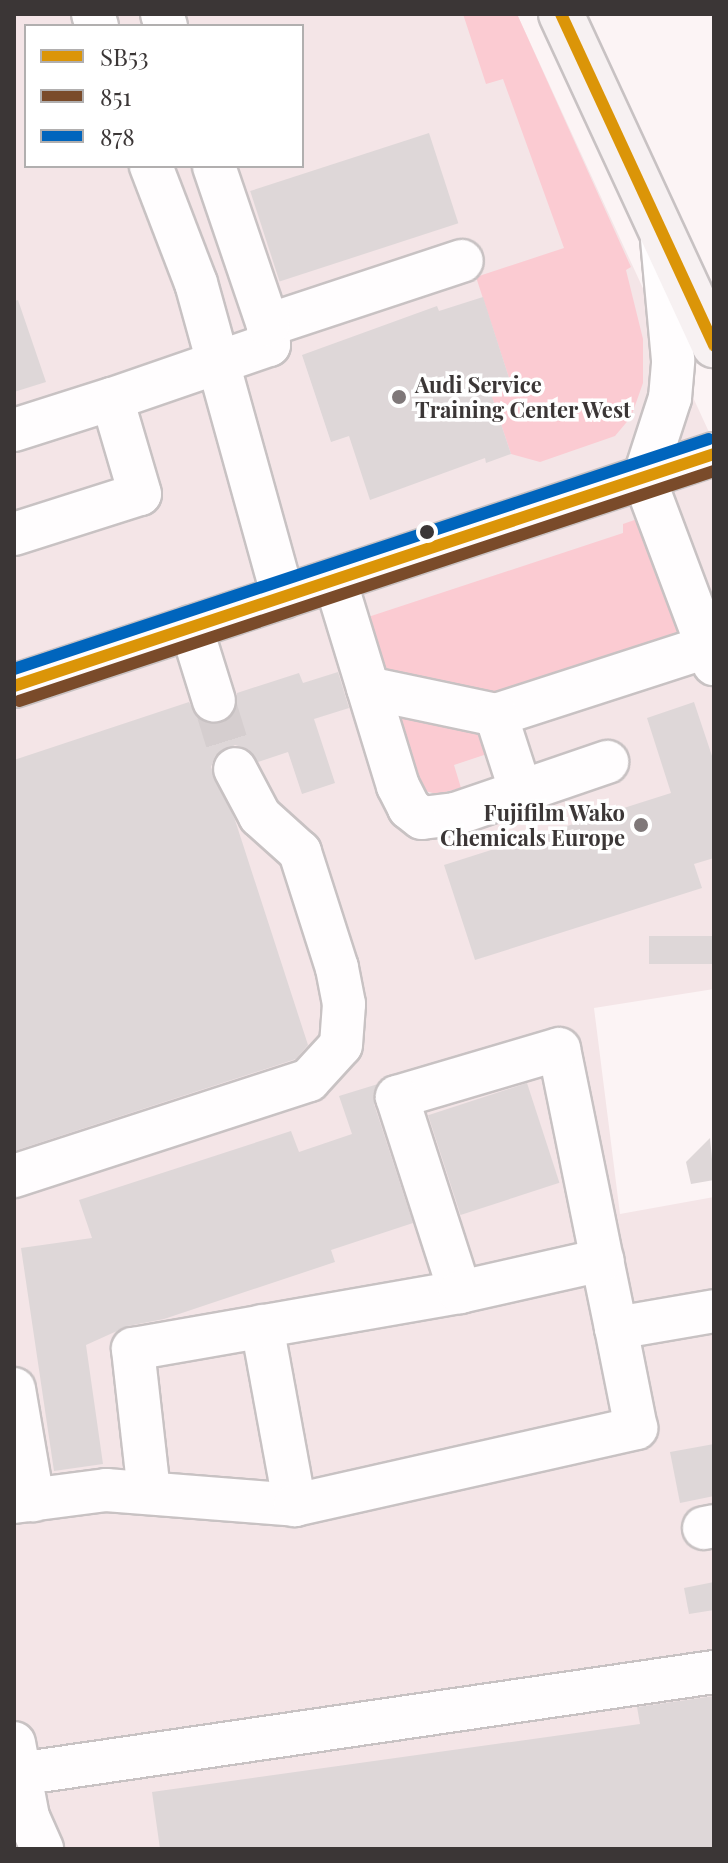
<!DOCTYPE html>
<style>
body{margin:0}
#map{position:relative;width:728px;height:1863px;overflow:hidden;background:#fcf4f5;font-family:"Playfair Display",serif}
div>[style]{position:absolute}
.built>*{inset:0;background:#f4e5e7}
.green>*{inset:0;background:#fbcbd2}
.building>*{inset:0;background:#ded7d8;transform-origin:0 0}
.minor-tunnel>*{height:42px;margin-top:-21px;transform-origin:0;background:repeating-linear-gradient(90deg,#d5cecf 0 42px,transparent 0 63px)}
.roads{filter:drop-shadow(2px 0 #c8c2c3) drop-shadow(-2px 0 #c8c2c3) drop-shadow(0 2px #c8c2c3) drop-shadow(0 -2px #c8c2c3)}
.minor>*{height:42px;margin:-21px;padding:0 21px;transform-origin:21px;border-radius:21px;background:#fffdfe}
.major>*{height:44px;margin:-22px;padding:0 22px;transform-origin:22px;border-radius:22px;background:#f7f1f2}
.bus-1>*{height:12px;margin:-6px;padding:0 6px;transform-origin:6px;border-radius:6px;background:#db9508}
.bus-2>*{height:12px;margin:-6px;padding:0 6px;transform-origin:6px;border-radius:6px;background:#7a4b2a}
.bus-3>*{height:12px;margin:-6px;padding:0 6px;transform-origin:6px;border-radius:6px;background:#0065bd}
.dots>*{width:22px;height:22px;translate:-50% -50%;box-sizing:border-box;border:4px solid #fff;border-radius:50%}
span{translate:-50% -50%;white-space:nowrap;text-align:center;line-height:1.15;-webkit-text-stroke:7px #fff;paint-order:stroke}
.poi-label{font-size:22px;color:#3b3636;font-weight:700}
.left{translate:0 -50%;text-align:left}
.right{translate:-100% -50%;text-align:right}
.frame{position:absolute;inset:0;border:16px solid #3b3636;pointer-events:none}
.legend{position:absolute;left:24px;top:24px;width:280px;height:144px;box-sizing:border-box;background:#fff;border:2px solid #b1afaf;margin:0;padding:10px 14px;list-style:none;font-size:24px;color:#3b3636}
.legend li{display:flex;align-items:center;gap:16px;height:40px}
.legend b{width:40px;border:2px solid #b1afaf}
</style>
<div id="map">
<div class="built">
<i style="clip-path:polygon(evenodd,14px 14px,517px 14px,714px 443px,714px 989px,594px 1008px,620px 1214px,714px 1197px,714px 1849px,14px 1849px,14px 14px,26px 26px,302px 26px,302px 166px,26px 166px,26px 26px)"></i>
</div>
<div class="green">
<i style="clip-path:polygon(463px 14px,517px 14px,631px 267px,626px 270px,643px 339px,643px 383px,631px 417px,615px 436px,540px 462px,511px 454px,493px 400px,481px 394px,511px 384px,476px 277px,564px 248px,503px 79px,486px 84px)"></i>
<i style="clip-path:polygon(646px 516px,681px 634px,482px 698px,380px 676px,362px 619px,623px 533px,623px 524px)"></i>
<i style="clip-path:polygon(390px 705px,487px 726px,496px 751px,454px 765px,461px 788px,437px 794px,425px 791px,417px 783px)"></i>
</div>
<div class="building">
<i style="left:429px;top:133px;width:95px;height:188px;rotate:72deg"></i>
<i style="clip-path:polygon(483px 297px,511px 384px,490px 391px,511px 454px,486px 463px,485px 458px,370px 500px,349px 436px,331px 442px,302px 355px,437px 306px,439px 311px)"></i>
<i style="clip-path:polygon(18px 300px,46px 382px,14px 392px,14px 301px)"></i>
<i style="clip-path:polygon(338px 672px,349px 708px,314px 719px,335px 783px,302px 794px,288px 752px,258px 762px,248px 749px,235px 745px,215px 756px,211px 767px,235px 820px,308px 1045px,296px 1059px,14px 1151px,14px 760px,189px 702px,198px 719px,220px 724px,237px 707px,237px 693px,299px 673px,303px 683px)"></i>
<i style="clip-path:polygon(694px 702px,714px 762px,714px 858px,694px 864px,702px 888px,475px 960px,444px 865px,671px 793px,647px 718px)"></i>
<i style="left:714px;top:936px;width:28px;height:65px;rotate:90deg"></i>
<i style="left:527px;top:1083px;width:105px;height:104px;rotate:72deg"></i>
<i style="clip-path:polygon(378px 1084px,374px 1104px,413px 1223px,331px 1250px,335px 1262px,164px 1319px,128px 1326px,86px 1345px,103px 1464px,54px 1471px,21px 1248px,92px 1238px,79px 1200px,291px 1131px,299px 1152px,352px 1134px,339px 1096px)"></i>
<i style="clip-path:polygon(710px 1138px,714px 1180px,691px 1184px,686px 1162px)"></i>
<i style="clip-path:polygon(714px 1444px,714px 1496px,680px 1503px,670px 1452px)"></i>
<i style="clip-path:polygon(714px 1582px,714px 1610px,689px 1614px,684px 1588px)"></i>
<i style="clip-path:polygon(714px 1696px,714px 1849px,160px 1849px,152px 1792px,640px 1724px,637px 1707px)"></i>
</div>
<div class="minor-tunnel">
<i style="left:214px;top:701px;width:71px;rotate:72.8deg"></i>
</div>
<div class="roads">
<div class="minor">
<i style="left:93px;top:14px;width:13px;rotate:72deg"></i>
<i style="left:162px;top:14px;width:13px;rotate:72deg"></i>
<i style="left:151px;top:166px;width:125px;rotate:69deg"></i>
<i style="left:196px;top:283px;width:326px;rotate:74.5deg"></i>
<i style="left:268px;top:325px;width:204px;rotate:-18.3deg"></i>
<i style="left:14px;top:430px;width:103px;rotate:-17.6deg"></i>
<i style="left:644px;top:478px;width:84px;rotate:-72deg"></i>
<i style="left:670px;top:398px;width:38px;rotate:-85deg"></i>
<i style="left:673px;top:360px;width:121px;rotate:-95.2deg"></i>
<i style="left:644px;top:478px;width:199px;rotate:69.4deg"></i>
<i style="left:14px;top:534px;width:132px;rotate:-17.6deg"></i>
<i style="left:140px;top:494px;width:99px;rotate:-106.4deg"></i>
<i style="left:112px;top:399px;width:166px;rotate:-19deg"></i>
<i style="left:269px;top:345px;width:20px;rotate:-93deg"></i>
<i style="left:268px;top:325px;width:168px;rotate:-108.8deg"></i>
<i style="left:335px;top:580px;width:215px;rotate:73deg"></i>
<i style="left:398px;top:786px;width:25px;rotate:63deg"></i>
<i style="left:409px;top:808px;width:16px;rotate:38deg"></i>
<i style="left:422px;top:818px;width:33px;rotate:-7deg"></i>
<i style="left:455px;top:814px;width:161px;rotate:-18.9deg"></i>
<i style="left:191px;top:627px;width:77px;rotate:72.7deg"></i>
<i style="left:14px;top:686px;width:737px;rotate:-18.34deg"></i>
<i style="left:368px;top:688px;width:131px;rotate:11.9deg"></i>
<i style="left:496px;top:715px;width:221px;rotate:-17.9deg"></i>
<i style="left:496px;top:715px;width:81px;rotate:72deg"></i>
<i style="left:14px;top:1176px;width:310px;rotate:-18deg"></i>
<i style="left:309px;top:1080px;width:47px;rotate:-47.6deg"></i>
<i style="left:341px;top:1045px;width:41px;rotate:-85.8deg"></i>
<i style="left:344px;top:1004px;width:37px;rotate:-101deg"></i>
<i style="left:337px;top:968px;width:122px;rotate:-107.7deg"></i>
<i style="left:300px;top:852px;width:54px;rotate:-138deg"></i>
<i style="left:260px;top:816px;width:53px;rotate:-118deg"></i>
<i style="left:262px;top:1326px;width:182px;rotate:79.6deg"></i>
<i style="left:616px;top:1328px;width:99px;rotate:-9.8deg"></i>
<i style="left:14px;top:1389px;width:113px;rotate:80.3deg"></i>
<i style="left:149px;top:1492px;width:144px;rotate:-96.4deg"></i>
<i style="left:133px;top:1349px;width:332px;rotate:-9.9deg"></i>
<i style="left:14px;top:1502px;width:93px;rotate:-7.4deg"></i>
<i style="left:106px;top:1490px;width:190px;rotate:4.5deg"></i>
<i style="left:295px;top:1505px;width:350px;rotate:-12.7deg"></i>
<i style="left:636px;top:1428px;width:102px;rotate:-101.3deg"></i>
<i style="left:616px;top:1328px;width:69px;rotate:-101.6deg"></i>
<i style="left:602px;top:1260px;width:215px;rotate:-101.5deg"></i>
<i style="left:559px;top:1049px;width:169px;rotate:163.5deg"></i>
<i style="left:397px;top:1097px;width:205px;rotate:72.1deg"></i>
<i style="left:460px;top:1292px;width:146px;rotate:-12.7deg"></i>
<i style="left:704px;top:1528px;width:10px;rotate:-11deg"></i>
<i style="left:14px;top:1743px;width:75px;rotate:79.3deg"></i>
<i style="left:28px;top:1817px;width:35px;rotate:66deg"></i>
<i style="left:19px;top:1774px;width:702px;rotate:-8.35deg"></i>
</div>
<div class="major">
<i style="left:561px;top:14px;width:365px;rotate:65.2deg"></i>
</div>
</div>
<div class="bus-1">
<i style="left:561px;top:14px;width:365px;rotate:65.2deg"></i>
<i style="left:14px;top:686px;width:737px;rotate:-18.34deg"></i>
</div>
<div class="bus-2">
<i style="left:19px;top:701px;width:732px;rotate:-18.31deg"></i>
</div>
<div class="bus-3">
<i style="left:14px;top:669px;width:732px;rotate:-18.31deg"></i>
</div>
<div class="dots">
<i style="left:399px;top:397px;background:#7f7879"></i>
<i style="left:427px;top:532px;background:#3b3636"></i>
<i style="left:641px;top:825px;background:#7f7879"></i>
</div>
<div class="poi-label">
<span class="left" style="left:415px;top:397px">Audi Service<br>Training Center West</span>
<span class="right" style="left:625px;top:825px">Fujifilm Wako<br>Chemicals Europe</span>
</div>
<div class="frame"></div>
<ul class="legend">
<li><b style="height:10px;background:#db9508"></b>SB53</li>
<li><b style="height:10px;background:#7a4b2a"></b>851</li>
<li><b style="height:10px;background:#0065bd"></b>878</li>
</ul>
</div>
